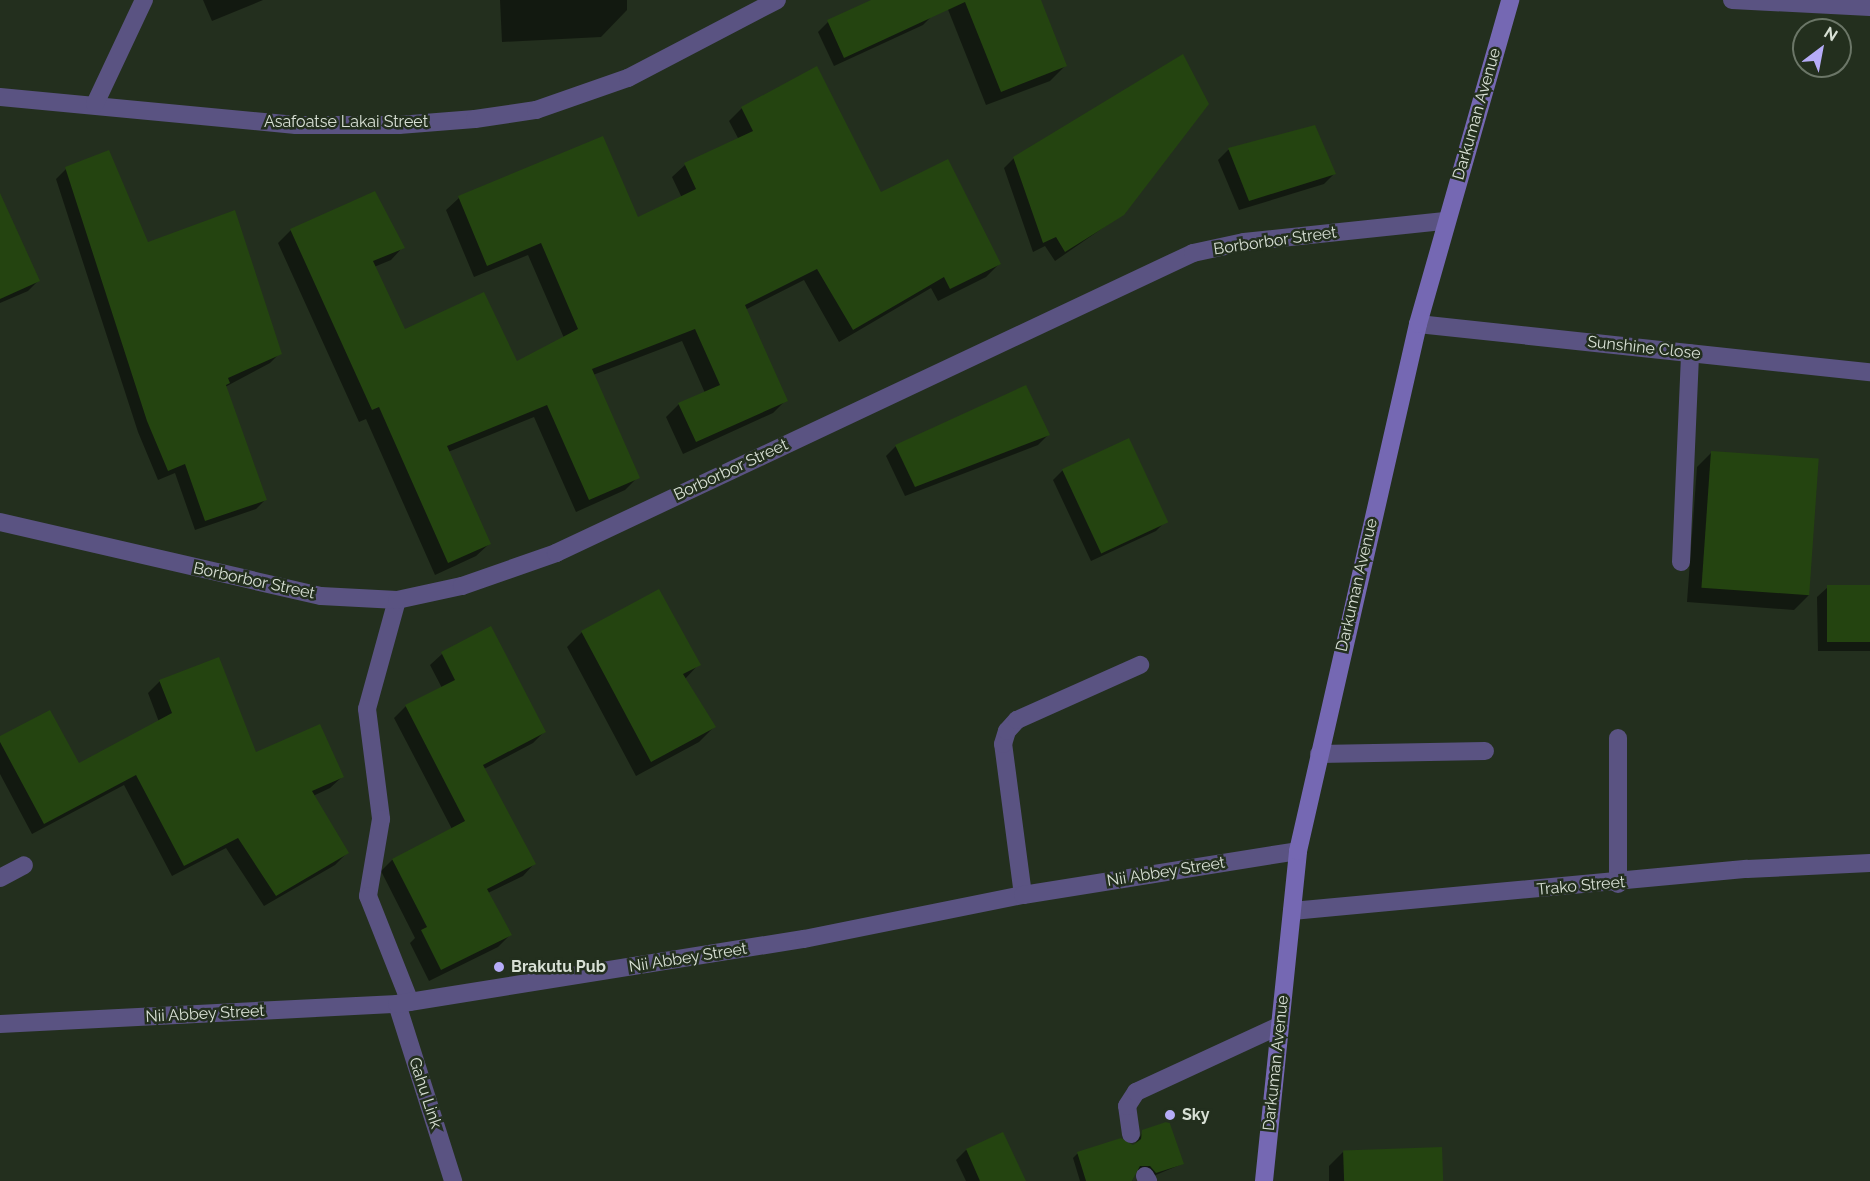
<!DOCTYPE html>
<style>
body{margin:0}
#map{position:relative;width:1870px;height:1181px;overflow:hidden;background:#232f1e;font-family:Raleway,sans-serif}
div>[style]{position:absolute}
.shadow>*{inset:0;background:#0007}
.building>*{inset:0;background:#244410;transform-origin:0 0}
.lane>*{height:18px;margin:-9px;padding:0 9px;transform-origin:9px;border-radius:9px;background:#5a5382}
.street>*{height:18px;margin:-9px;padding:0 9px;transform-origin:9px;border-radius:9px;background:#5a5382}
.secondary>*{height:18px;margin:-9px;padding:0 9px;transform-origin:9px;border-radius:9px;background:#7568b3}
.dots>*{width:16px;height:16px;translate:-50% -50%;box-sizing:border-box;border:3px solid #232f1e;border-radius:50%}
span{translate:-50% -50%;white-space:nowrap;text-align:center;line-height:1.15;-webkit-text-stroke:5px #232f1e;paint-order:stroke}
.street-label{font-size:16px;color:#d8e0d5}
.poi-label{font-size:16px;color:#d8e0d5;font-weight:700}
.left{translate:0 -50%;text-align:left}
.north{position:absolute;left:1792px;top:18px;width:60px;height:60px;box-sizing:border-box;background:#232f1e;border:2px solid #6b7667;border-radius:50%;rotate:32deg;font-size:16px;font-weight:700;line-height:24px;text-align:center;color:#d8e0d5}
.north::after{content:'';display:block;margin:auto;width:21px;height:27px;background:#b6acf8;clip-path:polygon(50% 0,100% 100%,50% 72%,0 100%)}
</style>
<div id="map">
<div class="shadow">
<i style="clip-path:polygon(203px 0,263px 0,212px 21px)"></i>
<i style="clip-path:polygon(500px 0,627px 0,627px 10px,601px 37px,502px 42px)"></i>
<i style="clip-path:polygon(874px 0,926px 0,933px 15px,923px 25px,834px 66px,818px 32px,828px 22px)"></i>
<i style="clip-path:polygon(954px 0,1039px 0,1065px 66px,1050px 81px,986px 105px,947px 7px)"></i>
<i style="clip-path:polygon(742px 108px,999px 264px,986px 277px,938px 301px,931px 288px,839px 342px,804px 280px,745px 310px,786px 400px,773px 413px,683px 454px,666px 417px,679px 404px,705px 393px,682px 341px,593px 375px,638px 477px,625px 490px,576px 512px,534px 417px,448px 452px,489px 544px,476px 556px,435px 575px,366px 419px,359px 422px,278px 243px,291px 230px,403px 247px,391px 260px,374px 267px,404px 331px,516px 363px,564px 338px,528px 255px,474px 277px,446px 210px,459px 198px,637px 219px,682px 198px,672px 177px,685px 165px,739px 140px,729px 121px)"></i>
<i style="clip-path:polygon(1314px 127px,1334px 174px,1324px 184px,1239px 210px,1218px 160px,1228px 150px)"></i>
<i style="clip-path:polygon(1014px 158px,1123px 214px,1055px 261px,1045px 246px,1033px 252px,1004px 168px)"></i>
<i style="clip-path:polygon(66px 169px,147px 244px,280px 353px,270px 363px,225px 387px,266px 499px,256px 509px,195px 530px,175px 473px,158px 480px,138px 432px,56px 179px)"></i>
<i style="clip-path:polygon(0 201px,38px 281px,28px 291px,0 303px)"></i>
<i style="clip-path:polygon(1048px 435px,1038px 445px,905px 496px,886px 456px,896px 446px)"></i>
<i style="clip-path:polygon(1712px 452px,1809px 595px,1794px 610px,1687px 602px,1697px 467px)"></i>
<i style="clip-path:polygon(1063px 470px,1166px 521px,1156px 531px,1091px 561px,1053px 480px)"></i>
<i style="clip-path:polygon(1870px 586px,1870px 651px,1818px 651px,1817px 597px,1828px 587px)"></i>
<i style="clip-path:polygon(659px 591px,699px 664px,685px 679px,714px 727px,699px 742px,636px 776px,567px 647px,582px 632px)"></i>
<i style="clip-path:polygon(491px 628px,544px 732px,533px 743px,484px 769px,534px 864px,523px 876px,488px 893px,510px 935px,498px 947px,429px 981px,410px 943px,415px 938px,381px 871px,392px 860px,452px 829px,394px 718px,406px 706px,442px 688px,430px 665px,442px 654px)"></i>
<i style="clip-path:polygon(160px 681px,255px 754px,342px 777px,330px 788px,313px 796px,347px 853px,335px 865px,264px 906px,226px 848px,172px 876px,124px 785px,32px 834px,0 774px,0 738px,78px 765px,159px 722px,148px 693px)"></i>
<i style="clip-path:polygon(1143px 1132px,1182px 1164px,1151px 1177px,1145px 1170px,1137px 1170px,1132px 1181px,1080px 1181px,1073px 1158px,1077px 1154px,1120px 1139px,1133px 1147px)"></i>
<i style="clip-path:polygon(1002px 1134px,1024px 1181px,966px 1181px,956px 1160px,966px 1150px)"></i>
<i style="clip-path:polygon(1344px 1151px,1442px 1181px,1329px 1181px,1329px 1166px)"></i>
</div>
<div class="building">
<i style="clip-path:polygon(871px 0,1041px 0,1067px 66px,1001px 92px,965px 2px,844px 58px,827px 20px)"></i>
<i style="clip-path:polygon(1183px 54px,1209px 104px,1124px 215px,1065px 252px,1056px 237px,1043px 243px,1013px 157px)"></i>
<i style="clip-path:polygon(817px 66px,881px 192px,948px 159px,1001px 264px,950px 289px,944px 277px,853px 330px,817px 269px,745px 305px,788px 401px,696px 442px,678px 403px,720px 385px,695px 329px,592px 369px,640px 478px,589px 500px,547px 405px,447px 446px,491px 544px,448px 563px,379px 407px,372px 410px,290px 229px,375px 191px,405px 248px,373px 261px,405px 329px,484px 292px,517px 361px,578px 329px,541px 243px,487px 266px,458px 196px,603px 136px,638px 217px,696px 189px,684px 163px,753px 131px,741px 107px)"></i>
<i style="clip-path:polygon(1315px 125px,1336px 174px,1249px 201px,1228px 148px)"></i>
<i style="clip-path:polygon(109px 150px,148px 242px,235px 210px,282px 354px,228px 378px,230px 383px,226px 385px,267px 500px,205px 521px,185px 464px,168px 471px,147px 421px,65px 167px)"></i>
<i style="clip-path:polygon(0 193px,40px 281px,0 299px)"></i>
<i style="clip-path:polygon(1026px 385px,1050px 435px,915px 487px,895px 445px)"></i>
<i style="left:1129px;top:438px;width:93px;height:74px;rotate:65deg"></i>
<i style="left:1711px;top:451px;width:108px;height:137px;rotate:4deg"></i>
<i style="left:1870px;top:585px;width:57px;height:43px;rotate:90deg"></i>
<i style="clip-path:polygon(659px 589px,701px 665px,683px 674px,716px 727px,651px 762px,581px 631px)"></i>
<i style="clip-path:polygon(491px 626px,546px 732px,483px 765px,536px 864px,487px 889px,512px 935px,441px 970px,421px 930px,427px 927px,392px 859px,465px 821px,405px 705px,455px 680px,441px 652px)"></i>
<i style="clip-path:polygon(219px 657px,256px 752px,320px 724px,344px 777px,312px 791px,349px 853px,276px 896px,238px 838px,184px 866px,136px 775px,44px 824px,0 742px,0 736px,50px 710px,79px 763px,172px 713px,159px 680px)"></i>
<i style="clip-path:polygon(1169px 1121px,1184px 1164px,1156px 1173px,1150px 1166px,1140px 1166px,1132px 1181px,1086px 1181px,1077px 1152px,1121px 1138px,1133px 1145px,1141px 1139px,1142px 1130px)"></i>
<i style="clip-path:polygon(1003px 1132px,1026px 1181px,980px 1181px,966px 1149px)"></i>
<i style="left:1442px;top:1147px;width:34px;height:99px;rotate:88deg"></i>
</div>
<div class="lane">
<i style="left:1681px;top:562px;width:209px;rotate:-87.5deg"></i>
<i style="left:397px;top:600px;width:113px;rotate:105.4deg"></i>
<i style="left:367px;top:709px;width:111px;rotate:82.7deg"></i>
<i style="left:381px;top:819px;width:78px;rotate:99.6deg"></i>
<i style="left:368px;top:896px;width:114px;rotate:68.4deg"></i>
<i style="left:1319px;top:754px;width:166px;rotate:-1deg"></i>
<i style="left:0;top:878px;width:27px;rotate:-28deg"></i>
<i style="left:1618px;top:884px;width:146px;rotate:-90deg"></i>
<i style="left:1023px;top:895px;width:152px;rotate:-97.5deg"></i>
<i style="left:1003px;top:744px;width:14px;rotate:-73deg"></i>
<i style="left:1007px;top:731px;width:15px;rotate:-48deg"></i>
<i style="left:1017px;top:720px;width:135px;rotate:-24.1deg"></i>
<i style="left:1131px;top:1134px;width:28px;rotate:-98deg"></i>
<i style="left:1127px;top:1106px;width:17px;rotate:-57deg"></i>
<i style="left:1136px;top:1092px;width:157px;rotate:-24.8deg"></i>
<i style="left:1145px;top:1176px;width:6px;rotate:59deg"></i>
</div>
<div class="street">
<i style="left:1732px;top:0;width:138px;rotate:2.9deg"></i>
<i style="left:0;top:97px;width:297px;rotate:5.4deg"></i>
<i style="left:296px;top:125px;width:103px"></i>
<i style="left:399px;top:125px;width:76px;rotate:-4.5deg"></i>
<i style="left:475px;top:119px;width:62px;rotate:-8.4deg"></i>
<i style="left:536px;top:110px;width:97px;rotate:-19.2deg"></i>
<i style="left:628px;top:78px;width:168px;rotate:-27.6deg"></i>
<i style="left:95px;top:104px;width:115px;rotate:-64.8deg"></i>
<i style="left:1418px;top:324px;width:455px;rotate:6.1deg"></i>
<i style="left:0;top:522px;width:329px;rotate:13deg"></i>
<i style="left:321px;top:596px;width:76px;rotate:3deg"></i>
<i style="left:397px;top:600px;width:66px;rotate:-12.2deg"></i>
<i style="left:462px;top:586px;width:100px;rotate:-19.3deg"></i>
<i style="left:556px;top:553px;width:704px;rotate:-25.22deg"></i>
<i style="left:1193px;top:253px;width:52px;rotate:-12.2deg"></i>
<i style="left:1244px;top:242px;width:202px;rotate:-6deg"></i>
<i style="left:1292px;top:911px;width:457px;rotate:-5.3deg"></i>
<i style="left:1747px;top:869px;width:123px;rotate:-2.8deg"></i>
<i style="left:397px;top:1004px;width:186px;rotate:72.4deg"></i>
<i style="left:0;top:1024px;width:398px;rotate:-2.9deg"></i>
<i style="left:397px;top:1004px;width:412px;rotate:-9.1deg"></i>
<i style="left:804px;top:939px;width:223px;rotate:-11.4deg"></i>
<i style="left:1023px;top:895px;width:278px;rotate:-9.1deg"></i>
</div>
<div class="secondary">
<i style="left:1264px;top:1181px;width:332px;rotate:-84.1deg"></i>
<i style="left:1298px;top:851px;width:540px;rotate:-77.17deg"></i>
<i style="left:1418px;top:324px;width:337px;rotate:-74.1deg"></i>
</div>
<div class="dots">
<i style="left:499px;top:967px;background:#b6acf8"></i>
<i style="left:1170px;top:1115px;background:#b6acf8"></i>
</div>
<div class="street-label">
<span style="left:1477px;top:114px;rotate:-74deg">Darkuman Avenue</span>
<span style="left:346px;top:122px">Asafoatse Lakai Street</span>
<span style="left:1275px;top:241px;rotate:-8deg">Borborbor Street</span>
<span style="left:1644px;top:348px;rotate:6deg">Sunshine Close</span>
<span style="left:731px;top:470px;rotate:-25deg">Borborbor Street</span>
<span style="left:254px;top:581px;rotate:12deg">Borborbor Street</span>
<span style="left:1357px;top:585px;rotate:-77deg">Darkuman Avenue</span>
<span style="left:1166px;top:872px;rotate:-9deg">Nii Abbey Street</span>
<span style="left:1581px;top:886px;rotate:-5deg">Trako Street</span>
<span style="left:688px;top:958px;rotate:-9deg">Nii Abbey Street</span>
<span style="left:205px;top:1014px;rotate:-3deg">Nii Abbey Street</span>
<span style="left:1276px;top:1063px;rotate:-84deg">Darkuman Avenue</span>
<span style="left:425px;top:1093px;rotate:72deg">Gahu Link</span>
</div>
<div class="poi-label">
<span class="left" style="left:511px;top:967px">Brakutu Pub</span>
<span class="left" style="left:1182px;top:1115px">Sky</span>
</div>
<div class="north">N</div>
</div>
